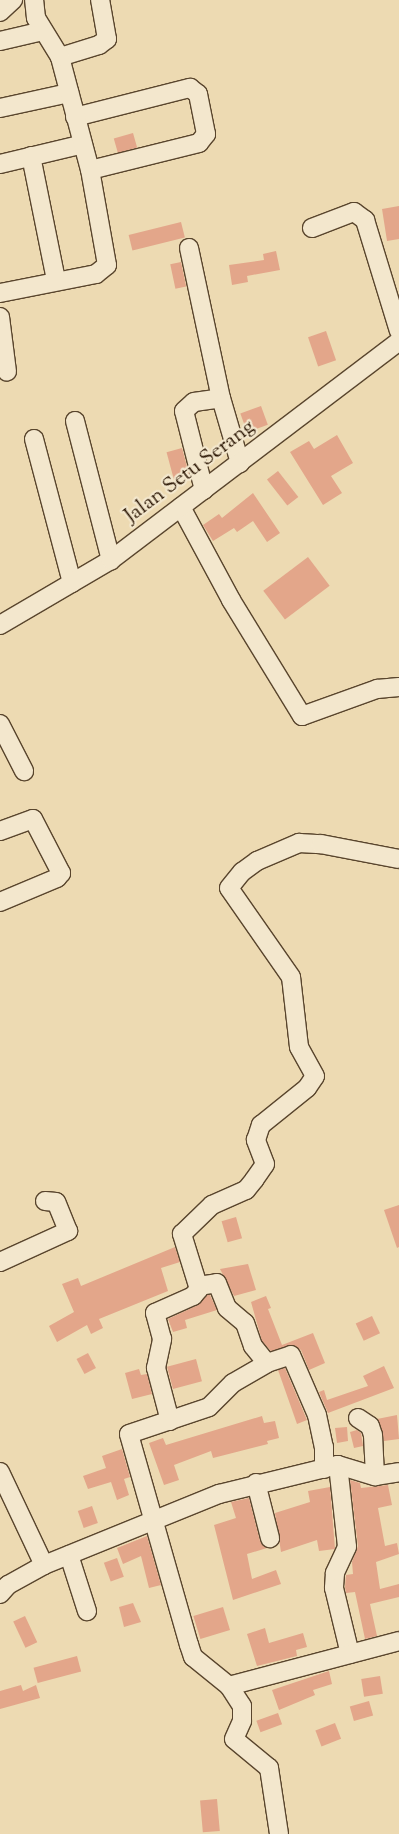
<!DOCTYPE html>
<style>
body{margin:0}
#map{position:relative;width:399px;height:1834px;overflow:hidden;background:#eddab2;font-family:"Sorts Mill Goudy",serif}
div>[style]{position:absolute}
.building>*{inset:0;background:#e3a68a;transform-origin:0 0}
.roads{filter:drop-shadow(1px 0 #59452d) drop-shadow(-1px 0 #59452d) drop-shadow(0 1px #59452d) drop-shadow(0 -1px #59452d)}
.minor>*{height:18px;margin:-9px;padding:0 9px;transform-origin:9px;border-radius:9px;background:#f3e7cd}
span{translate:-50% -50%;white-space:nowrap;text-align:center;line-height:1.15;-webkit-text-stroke:4.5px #f3e7cd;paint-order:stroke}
.street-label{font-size:21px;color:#281301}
</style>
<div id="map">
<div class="building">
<i style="left:133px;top:133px;width:15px;height:20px;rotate:74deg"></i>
<i style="clip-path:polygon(399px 206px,399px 239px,387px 241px,382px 209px)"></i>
<i style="left:181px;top:222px;width:16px;height:54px;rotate:76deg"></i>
<i style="clip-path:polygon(276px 251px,280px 270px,247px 276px,248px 282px,232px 285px,229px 265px,264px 260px,263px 254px)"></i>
<i style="left:181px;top:262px;width:25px;height:11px;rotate:78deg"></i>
<i style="left:326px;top:331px;width:31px;height:19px;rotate:71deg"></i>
<i style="left:261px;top:406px;width:20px;height:22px;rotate:70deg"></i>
<i style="clip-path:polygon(337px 435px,353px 463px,331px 476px,342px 493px,323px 505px,290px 452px,309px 441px,314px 449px)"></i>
<i style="left:182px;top:448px;width:30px;height:16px;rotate:75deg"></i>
<i style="left:278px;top:471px;width:33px;height:14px;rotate:52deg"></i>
<i style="clip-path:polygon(253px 493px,280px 533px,267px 542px,253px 521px,237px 532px,234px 528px,213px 541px,203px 525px,219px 514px,222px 518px)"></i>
<i style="left:308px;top:557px;width:36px;height:56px;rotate:53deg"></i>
<i style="clip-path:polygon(399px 1205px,399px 1247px,397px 1248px,384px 1210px)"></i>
<i style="left:236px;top:1217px;width:22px;height:15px;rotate:74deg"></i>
<i style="clip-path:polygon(175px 1247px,180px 1262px,161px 1268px,168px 1291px,99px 1319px,103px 1328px,91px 1334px,87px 1325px,57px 1342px,49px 1326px,74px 1312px,62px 1284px,78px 1278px,81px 1286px)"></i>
<i style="clip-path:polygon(248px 1264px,256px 1290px,234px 1296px,220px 1269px)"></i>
<i style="clip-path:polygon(207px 1295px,210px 1295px,217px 1310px,185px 1320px,187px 1328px,173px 1332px,168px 1319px,198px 1305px)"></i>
<i style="clip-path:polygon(266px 1296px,271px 1308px,268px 1309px,282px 1345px,313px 1333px,325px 1363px,309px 1370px,301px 1350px,293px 1345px,271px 1351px,262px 1341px,251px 1302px)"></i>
<i style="left:372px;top:1316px;width:19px;height:18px;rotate:65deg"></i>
<i style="left:88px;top:1353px;width:17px;height:13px;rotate:62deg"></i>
<i style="left:196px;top:1359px;width:23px;height:30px;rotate:75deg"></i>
<i style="clip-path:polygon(384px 1366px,394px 1388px,328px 1413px,319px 1392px,324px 1390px,327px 1400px,368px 1386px,363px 1376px)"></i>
<i style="clip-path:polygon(285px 1368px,307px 1420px,297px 1424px,278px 1370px)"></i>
<i style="clip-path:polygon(139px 1369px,141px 1375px,147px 1374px,152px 1394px,132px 1399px,125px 1373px)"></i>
<i style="clip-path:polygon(397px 1415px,399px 1439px,384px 1441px,377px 1419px)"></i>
<i style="clip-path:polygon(262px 1416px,264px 1423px,275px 1421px,279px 1438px,267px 1441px,268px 1444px,213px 1458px,211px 1451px,174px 1465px,179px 1480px,164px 1485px,149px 1443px,163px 1438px,166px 1445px)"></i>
<i style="clip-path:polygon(347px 1427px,348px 1441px,337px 1443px,335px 1428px)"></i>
<i style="clip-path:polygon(357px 1430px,361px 1433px,363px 1446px,354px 1448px,350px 1432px)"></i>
<i style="clip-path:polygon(122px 1449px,130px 1477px,124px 1479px,129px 1495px,117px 1500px,111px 1482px,88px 1489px,83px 1476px,106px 1468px,102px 1456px)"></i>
<i style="clip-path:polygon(350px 1480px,360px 1483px,361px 1488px,388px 1485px,392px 1505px,378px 1508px,385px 1546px,397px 1543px,399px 1554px,376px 1562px,380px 1589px,399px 1584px,399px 1597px,370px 1604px,377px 1636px,365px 1639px,355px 1592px,346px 1593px,345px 1587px,346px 1575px,353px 1574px,352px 1562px,358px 1546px)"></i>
<i style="clip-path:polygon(330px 1487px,335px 1549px,319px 1551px,317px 1540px,281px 1552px,275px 1513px,310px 1502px,308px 1491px)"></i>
<i style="clip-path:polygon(249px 1498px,260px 1541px,267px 1548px,247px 1554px,252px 1579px,276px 1570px,281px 1584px,233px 1600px,214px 1525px,236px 1518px,231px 1502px)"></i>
<i style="left:92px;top:1506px;width:18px;height:15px;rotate:71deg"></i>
<i style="clip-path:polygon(147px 1536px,161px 1585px,149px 1588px,141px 1556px,123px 1564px,117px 1548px)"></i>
<i style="left:117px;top:1558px;width:20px;height:14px;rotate:70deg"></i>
<i style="clip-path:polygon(133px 1603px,141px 1622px,124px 1627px,119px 1607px)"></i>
<i style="left:223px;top:1607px;width:24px;height:31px;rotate:73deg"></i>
<i style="left:25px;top:1616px;width:29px;height:13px;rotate:65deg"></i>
<i style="clip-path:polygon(265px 1628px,269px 1643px,303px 1633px,307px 1647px,296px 1650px,297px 1656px,257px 1666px,247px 1634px)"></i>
<i style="left:77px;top:1656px;width:16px;height:45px;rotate:75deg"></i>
<i style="clip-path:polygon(329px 1671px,332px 1684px,313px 1690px,315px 1695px,279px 1710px,272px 1690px)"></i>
<i style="left:380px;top:1676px;width:18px;height:19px;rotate:81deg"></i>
<i style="clip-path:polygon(21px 1685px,23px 1691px,36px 1685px,40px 1698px,0 1709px,0 1691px)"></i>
<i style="left:369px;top:1701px;width:15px;height:20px;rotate:74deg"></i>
<i style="left:278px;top:1713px;width:12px;height:23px;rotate:70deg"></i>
<i style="left:335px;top:1723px;width:17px;height:21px;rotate:69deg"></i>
<i style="left:217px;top:1799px;width:32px;height:17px;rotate:85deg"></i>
</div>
<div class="roads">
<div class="minor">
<i style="left:0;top:12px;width:18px;rotate:-43deg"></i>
<i style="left:0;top:41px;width:44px;rotate:-13.1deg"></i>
<i style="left:60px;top:57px;width:41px;rotate:-17.1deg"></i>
<i style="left:99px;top:45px;width:10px;rotate:-37deg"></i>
<i style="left:107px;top:39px;width:40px;rotate:-100deg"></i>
<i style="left:0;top:108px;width:71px;rotate:-12.3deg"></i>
<i style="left:75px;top:117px;width:119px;rotate:-14.2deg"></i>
<i style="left:190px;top:88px;width:10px;rotate:37deg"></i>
<i style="left:198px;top:94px;width:41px;rotate:78.7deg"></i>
<i style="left:206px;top:134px;width:11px;rotate:128deg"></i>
<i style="left:199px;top:143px;width:112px;rotate:166.1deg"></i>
<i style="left:31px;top:156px;width:126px;rotate:78.6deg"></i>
<i style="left:0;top:164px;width:85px;rotate:-13.5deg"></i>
<i style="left:312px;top:228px;width:45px;rotate:-20.9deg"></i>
<i style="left:354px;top:212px;width:14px;rotate:36deg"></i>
<i style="left:365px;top:220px;width:116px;rotate:73deg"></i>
<i style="left:189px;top:248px;width:153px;rotate:78deg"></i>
<i style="left:221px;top:398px;width:68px;rotate:73.7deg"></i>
<i style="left:0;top:293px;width:98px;rotate:-11.2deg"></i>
<i style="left:96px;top:274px;width:14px;rotate:-39deg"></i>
<i style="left:107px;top:265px;width:97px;rotate:-100.1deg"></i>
<i style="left:90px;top:170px;width:117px;rotate:-104.9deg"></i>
<i style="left:60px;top:57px;width:46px;rotate:-121.6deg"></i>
<i style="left:36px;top:18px;width:18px;rotate:-96deg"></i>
<i style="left:0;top:317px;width:55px;rotate:82.7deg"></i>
<i style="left:75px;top:421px;width:144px;rotate:75.5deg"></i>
<i style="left:34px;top:439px;width:149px;rotate:75.2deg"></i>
<i style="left:204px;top:490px;width:81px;rotate:-104.2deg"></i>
<i style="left:184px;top:411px;width:13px;rotate:-42deg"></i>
<i style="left:194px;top:402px;width:27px;rotate:-8deg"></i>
<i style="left:181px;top:507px;width:106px;rotate:61.7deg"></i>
<i style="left:231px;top:600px;width:136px;rotate:58.5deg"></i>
<i style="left:302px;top:716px;width:80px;rotate:-19.8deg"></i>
<i style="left:377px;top:689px;width:22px;rotate:-5deg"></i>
<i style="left:0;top:625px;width:129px;rotate:-30.4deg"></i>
<i style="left:111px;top:560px;width:362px;rotate:-37.2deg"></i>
<i style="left:0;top:724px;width:53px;rotate:62.9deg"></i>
<i style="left:0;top:831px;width:35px;rotate:-20deg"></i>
<i style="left:33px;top:819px;width:61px;rotate:62.6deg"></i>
<i style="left:61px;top:873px;width:6px;rotate:129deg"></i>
<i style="left:57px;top:878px;width:62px;rotate:157.2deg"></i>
<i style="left:0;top:1262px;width:75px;rotate:-24.5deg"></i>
<i style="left:68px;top:1231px;width:31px;rotate:-112deg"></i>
<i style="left:56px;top:1202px;width:11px;rotate:-175deg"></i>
<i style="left:199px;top:1286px;width:18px;rotate:-9deg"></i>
<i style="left:217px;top:1283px;width:27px;rotate:68deg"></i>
<i style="left:227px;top:1308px;width:23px;rotate:40deg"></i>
<i style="left:245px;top:1323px;width:24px;rotate:71deg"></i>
<i style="left:253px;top:1346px;width:22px;rotate:51deg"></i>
<i style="left:358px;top:1418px;width:14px;rotate:34deg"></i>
<i style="left:370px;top:1426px;width:9px;rotate:72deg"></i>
<i style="left:373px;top:1435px;width:41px;rotate:87.2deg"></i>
<i style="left:170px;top:1421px;width:55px;rotate:-104.8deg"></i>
<i style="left:156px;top:1368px;width:30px;rotate:-78deg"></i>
<i style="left:162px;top:1339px;width:27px;rotate:-105deg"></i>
<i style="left:155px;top:1313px;width:42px;rotate:-24.1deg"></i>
<i style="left:193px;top:1296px;width:9px;rotate:-49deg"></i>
<i style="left:199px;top:1289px;width:58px;rotate:-107.2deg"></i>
<i style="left:182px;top:1234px;width:42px;rotate:-44deg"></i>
<i style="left:212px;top:1205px;width:37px;rotate:-24deg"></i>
<i style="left:246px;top:1190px;width:13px;rotate:-51deg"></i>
<i style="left:254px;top:1180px;width:19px;rotate:-55deg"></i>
<i style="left:265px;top:1164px;width:26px;rotate:-111deg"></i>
<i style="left:256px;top:1140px;width:16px;rotate:-72deg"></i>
<i style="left:261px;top:1125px;width:59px;rotate:-38.8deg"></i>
<i style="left:307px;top:1088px;width:14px;rotate:-56deg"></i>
<i style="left:315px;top:1076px;width:33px;rotate:-119deg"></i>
<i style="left:299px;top:1047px;width:70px;rotate:-96.5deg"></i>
<i style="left:291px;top:977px;width:108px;rotate:-124.9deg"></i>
<i style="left:229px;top:888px;width:21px;rotate:-51deg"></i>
<i style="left:242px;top:872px;width:19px;rotate:-36deg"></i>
<i style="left:257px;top:861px;width:46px;rotate:-23.2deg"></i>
<i style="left:299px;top:843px;width:22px;rotate:3deg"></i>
<i style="left:321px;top:844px;width:79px;rotate:10.9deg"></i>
<i style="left:338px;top:1465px;width:82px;rotate:83.7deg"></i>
<i style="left:347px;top:1547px;width:29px;rotate:115deg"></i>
<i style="left:335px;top:1573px;width:15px;rotate:94deg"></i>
<i style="left:334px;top:1588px;width:68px;rotate:76.4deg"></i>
<i style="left:0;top:1472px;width:103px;rotate:64.7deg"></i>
<i style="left:256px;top:1483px;width:57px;rotate:75.7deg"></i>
<i style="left:69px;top:1555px;width:59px;rotate:72.2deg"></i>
<i style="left:0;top:1594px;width:12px;rotate:-48deg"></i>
<i style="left:8px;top:1585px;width:41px;rotate:-29.1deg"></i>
<i style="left:44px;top:1565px;width:189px;rotate:-22.1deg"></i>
<i style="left:219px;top:1494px;width:122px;rotate:-13.7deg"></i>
<i style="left:338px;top:1465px;width:39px;rotate:17deg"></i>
<i style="left:375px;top:1476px;width:24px;rotate:-9deg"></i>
<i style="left:229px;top:1686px;width:176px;rotate:-14.8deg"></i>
<i style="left:279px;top:1834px;width:67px;rotate:-98.6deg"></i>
<i style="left:269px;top:1768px;width:45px;rotate:-140.4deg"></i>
<i style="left:234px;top:1739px;width:20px;rotate:-66deg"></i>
<i style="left:242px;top:1721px;width:15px;rotate:-90deg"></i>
<i style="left:242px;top:1706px;width:24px;rotate:-123deg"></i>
<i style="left:229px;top:1686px;width:46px;rotate:-141.1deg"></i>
<i style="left:193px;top:1657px;width:13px;rotate:-108deg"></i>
<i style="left:189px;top:1645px;width:219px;rotate:-105.9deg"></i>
<i style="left:129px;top:1434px;width:84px;rotate:-18.6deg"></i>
<i style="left:209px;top:1407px;width:34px;rotate:-45deg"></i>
<i style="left:233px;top:1383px;width:39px;rotate:-30deg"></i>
<i style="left:267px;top:1363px;width:25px;rotate:-18deg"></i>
<i style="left:291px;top:1355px;width:65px;rotate:66.6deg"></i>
<i style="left:317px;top:1415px;width:33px;rotate:78deg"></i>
<i style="left:324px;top:1447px;width:22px;rotate:90deg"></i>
</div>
</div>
<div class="street-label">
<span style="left:190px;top:472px;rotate:-37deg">Jalan Setu Serang</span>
</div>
</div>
